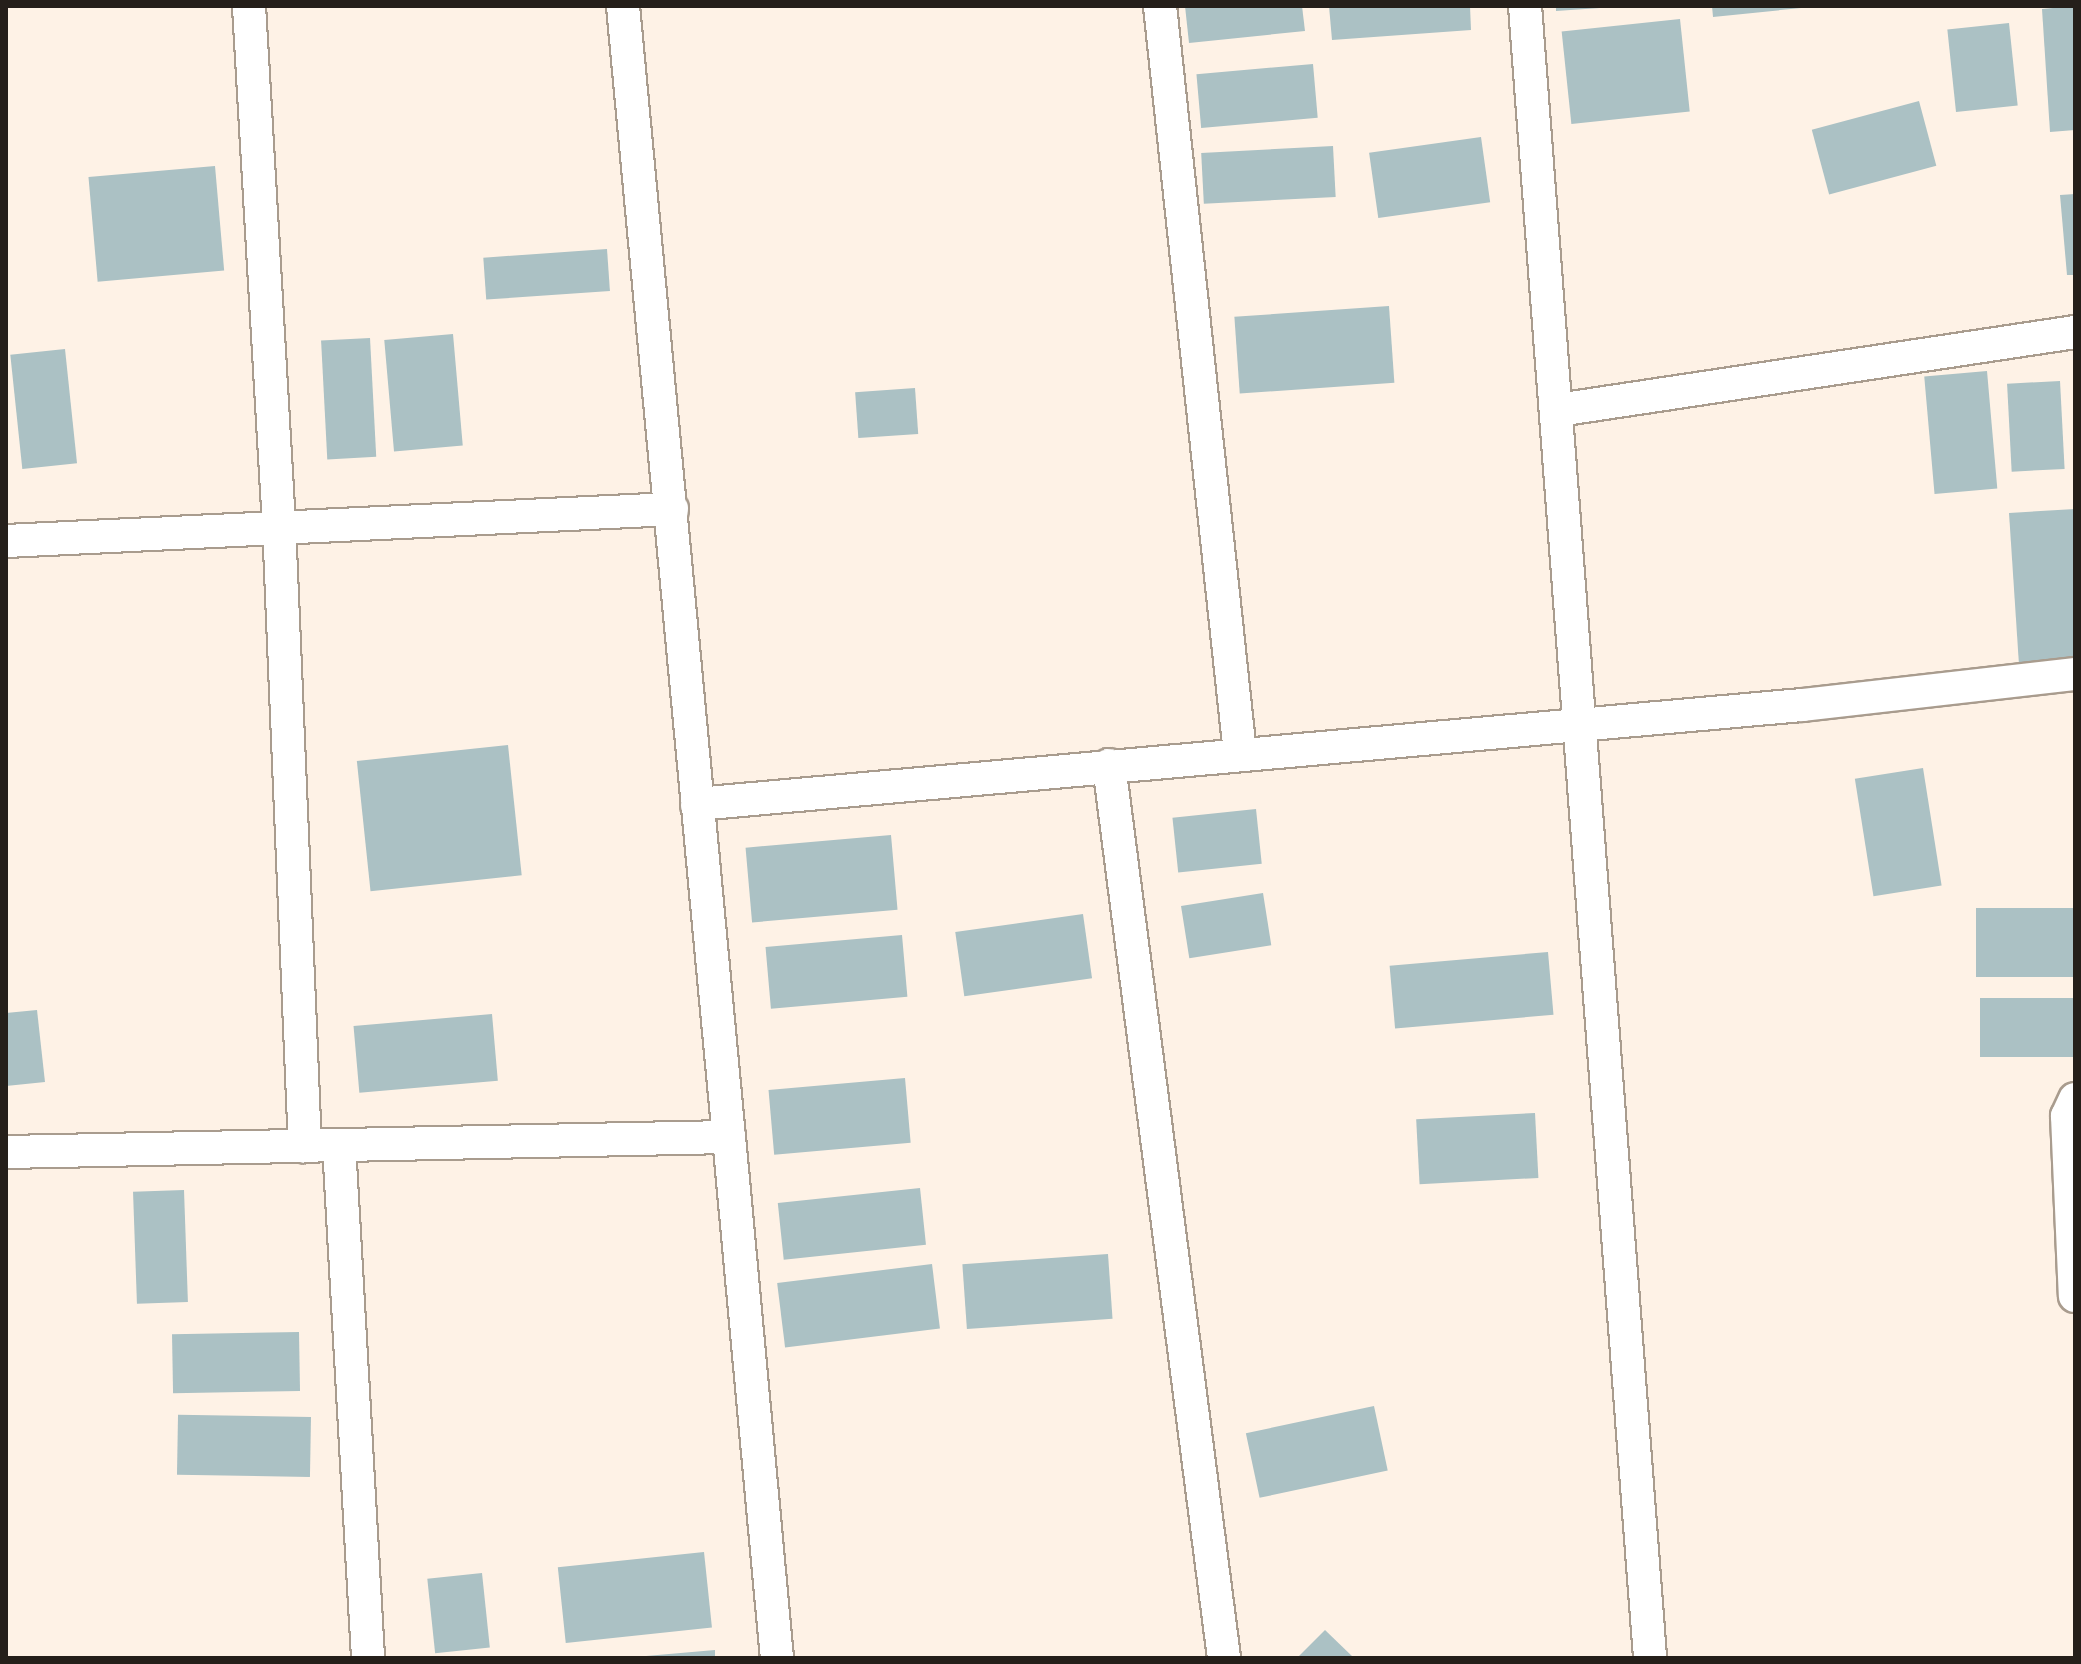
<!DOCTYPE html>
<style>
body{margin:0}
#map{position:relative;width:2081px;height:1664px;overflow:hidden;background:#fef2e6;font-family:"Fira Sans",sans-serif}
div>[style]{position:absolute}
.building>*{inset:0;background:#abc1c4;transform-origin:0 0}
.roads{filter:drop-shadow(2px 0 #a99c8e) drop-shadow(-2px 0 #a99c8e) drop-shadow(0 2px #a99c8e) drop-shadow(0 -2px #a99c8e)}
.street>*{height:32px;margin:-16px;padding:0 16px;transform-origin:16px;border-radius:16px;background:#fff}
span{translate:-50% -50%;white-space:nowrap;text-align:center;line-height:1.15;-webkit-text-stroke:7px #fff;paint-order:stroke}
.frame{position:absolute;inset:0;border:8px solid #251f1a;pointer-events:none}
</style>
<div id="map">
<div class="building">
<i style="clip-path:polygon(1185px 6px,1302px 6px,1305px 31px,1189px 43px)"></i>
<i style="clip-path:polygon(1329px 6px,1470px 6px,1471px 30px,1332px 40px)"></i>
<i style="clip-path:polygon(1556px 6px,1600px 6px,1600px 8px,1556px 11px)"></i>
<i style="clip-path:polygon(1712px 6px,1801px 6px,1801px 8px,1713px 17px)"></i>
<i style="clip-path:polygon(2075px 6px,2075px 130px,2050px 132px,2042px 9px)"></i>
<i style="left:1680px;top:19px;width:93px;height:119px;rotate:84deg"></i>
<i style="left:2009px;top:23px;width:83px;height:62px;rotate:84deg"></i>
<i style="left:1313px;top:64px;width:54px;height:117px;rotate:85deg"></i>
<i style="left:1919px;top:101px;width:67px;height:111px;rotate:75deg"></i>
<i style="left:1481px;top:137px;width:66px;height:113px;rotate:82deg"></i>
<i style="left:1333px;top:146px;width:51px;height:132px;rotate:87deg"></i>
<i style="left:215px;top:166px;width:105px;height:127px;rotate:85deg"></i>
<i style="clip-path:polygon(2075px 194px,2075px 275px,2067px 275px,2060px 195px)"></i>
<i style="left:607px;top:249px;width:42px;height:124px;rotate:86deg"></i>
<i style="left:1389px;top:306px;width:77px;height:155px;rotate:86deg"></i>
<i style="left:453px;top:334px;width:112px;height:69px;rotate:85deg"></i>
<i style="left:370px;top:338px;width:119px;height:49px;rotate:87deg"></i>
<i style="left:65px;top:349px;width:115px;height:55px;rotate:84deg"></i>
<i style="left:1987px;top:371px;width:118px;height:63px;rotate:85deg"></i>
<i style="left:2060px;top:381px;width:88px;height:53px;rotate:87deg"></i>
<i style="left:915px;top:388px;width:46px;height:60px;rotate:86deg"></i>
<i style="clip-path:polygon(2075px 509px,2075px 662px,2019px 665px,2009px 513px)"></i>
<i style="left:508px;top:745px;width:131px;height:152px;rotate:84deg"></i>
<i style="left:1923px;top:768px;width:119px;height:69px;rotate:81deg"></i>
<i style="left:1256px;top:809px;width:55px;height:84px;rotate:84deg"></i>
<i style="left:891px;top:835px;width:75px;height:146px;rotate:85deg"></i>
<i style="left:1263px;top:893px;width:53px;height:83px;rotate:81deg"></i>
<i style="left:2075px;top:908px;width:69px;height:99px;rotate:90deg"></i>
<i style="left:1083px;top:914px;width:65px;height:129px;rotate:82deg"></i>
<i style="left:902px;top:935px;width:62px;height:137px;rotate:85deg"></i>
<i style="left:1548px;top:952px;width:63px;height:159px;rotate:85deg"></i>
<i style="left:2075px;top:998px;width:59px;height:95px;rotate:90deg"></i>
<i style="clip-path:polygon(37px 1010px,45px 1082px,6px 1086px,6px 1013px)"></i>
<i style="left:492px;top:1014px;width:67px;height:139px;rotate:85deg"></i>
<i style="left:905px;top:1078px;width:65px;height:137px;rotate:85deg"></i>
<i style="left:1535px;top:1113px;width:65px;height:119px;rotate:87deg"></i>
<i style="left:920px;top:1188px;width:57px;height:143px;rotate:84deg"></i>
<i style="left:184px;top:1190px;width:112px;height:51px;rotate:88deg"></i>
<i style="left:1108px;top:1254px;width:65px;height:146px;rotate:86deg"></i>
<i style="left:932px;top:1264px;width:65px;height:156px;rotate:83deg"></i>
<i style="left:299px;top:1332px;width:59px;height:127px;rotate:89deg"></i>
<i style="left:1374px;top:1406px;width:66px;height:131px;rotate:78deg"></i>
<i style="left:311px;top:1417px;width:60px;height:133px;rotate:91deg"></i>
<i style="left:704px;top:1552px;width:76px;height:147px;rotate:84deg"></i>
<i style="left:482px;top:1573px;width:75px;height:55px;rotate:84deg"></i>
<i style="clip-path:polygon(1325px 1630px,1354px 1658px,1297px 1658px)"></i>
<i style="clip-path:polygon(715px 1650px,715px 1658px,646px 1658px,646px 1656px)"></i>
</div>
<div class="roads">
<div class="street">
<i style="left:249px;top:6px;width:519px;rotate:86.69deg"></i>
<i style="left:279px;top:524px;width:623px;rotate:87.61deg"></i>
<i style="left:623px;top:6px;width:1136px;rotate:84.65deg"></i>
<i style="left:1160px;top:6px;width:751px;rotate:83.89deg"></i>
<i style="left:1525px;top:6px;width:1657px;rotate:85.67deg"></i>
<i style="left:1558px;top:410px;width:523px;rotate:-8.58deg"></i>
<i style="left:6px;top:541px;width:667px;rotate:-2.75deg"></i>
<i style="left:1109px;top:765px;width:900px;rotate:82.66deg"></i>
<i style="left:697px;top:804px;width:1109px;rotate:-5.12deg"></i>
<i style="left:1802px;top:705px;width:275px;rotate:-6.5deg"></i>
<i style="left:2075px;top:1099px;width:19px;rotate:115deg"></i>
<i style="left:2067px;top:1116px;width:180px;rotate:87.5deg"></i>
<i style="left:339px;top:1145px;width:514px;rotate:86.76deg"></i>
<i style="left:6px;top:1152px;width:723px;rotate:-1.19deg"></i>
<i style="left:729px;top:1137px;width:523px;rotate:84.74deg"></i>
</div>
</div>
<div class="frame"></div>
</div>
